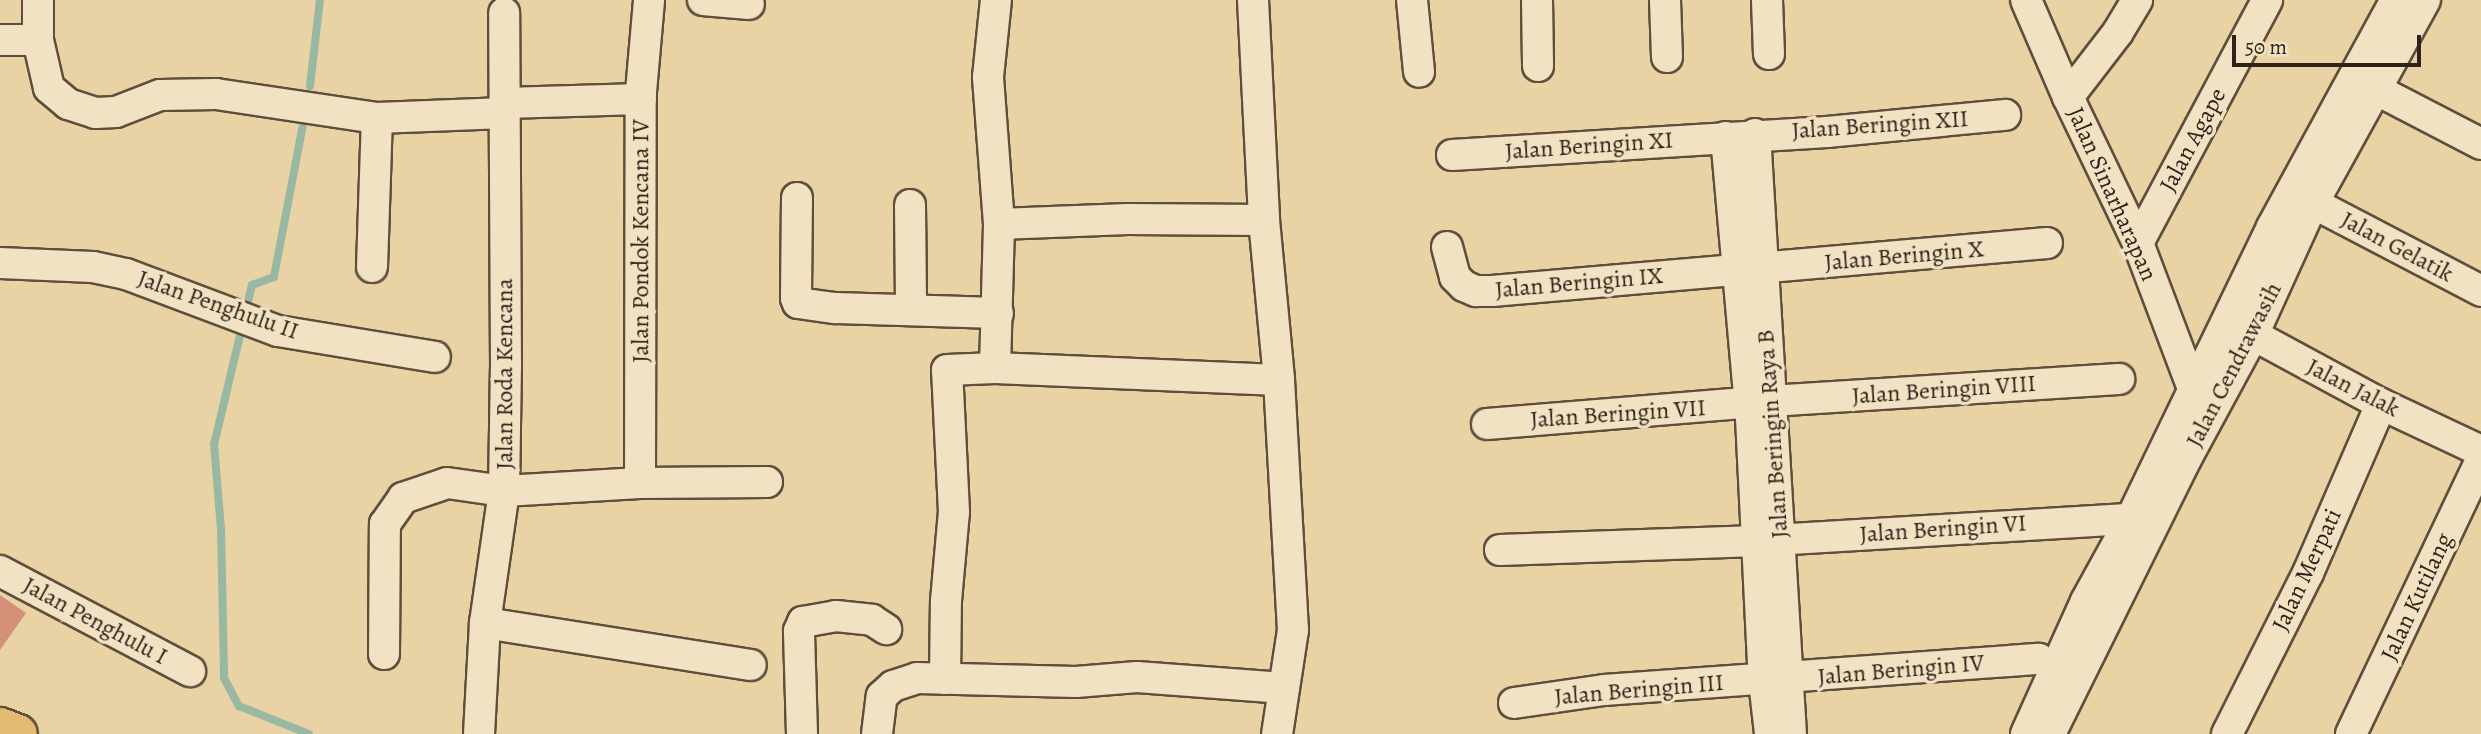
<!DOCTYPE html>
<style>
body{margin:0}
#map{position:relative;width:2481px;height:734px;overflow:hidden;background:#e9d2a4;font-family:Alegreya,serif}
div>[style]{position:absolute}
.stream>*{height:8px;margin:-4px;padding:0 4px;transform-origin:4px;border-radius:4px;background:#98b8a3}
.building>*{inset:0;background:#d5907a}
.roads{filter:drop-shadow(2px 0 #5e4e3c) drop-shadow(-2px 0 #5e4e3c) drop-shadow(0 2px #5e4e3c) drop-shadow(0 -2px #5e4e3c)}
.street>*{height:30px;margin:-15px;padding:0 15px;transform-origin:15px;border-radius:15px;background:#f1e2c4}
.primary>*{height:38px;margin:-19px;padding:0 19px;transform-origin:19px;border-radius:19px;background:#e4b972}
span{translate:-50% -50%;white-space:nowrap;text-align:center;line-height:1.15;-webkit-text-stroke:7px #f1e2c4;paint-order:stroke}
.street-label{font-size:24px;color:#30221a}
.scale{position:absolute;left:2232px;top:35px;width:189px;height:32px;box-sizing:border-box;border:4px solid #30221a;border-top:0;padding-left:9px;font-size:21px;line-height:24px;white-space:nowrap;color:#30221a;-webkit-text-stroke:5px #f1e2c4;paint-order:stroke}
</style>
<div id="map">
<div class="stream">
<i style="left:310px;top:86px;width:87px;rotate:-83.4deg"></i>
<i style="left:305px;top:114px;width:166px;rotate:100.8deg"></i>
<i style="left:274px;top:277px;width:23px;rotate:160deg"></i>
<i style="left:252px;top:285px;width:163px;rotate:103.4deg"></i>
<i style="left:214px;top:444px;width:85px;rotate:85.3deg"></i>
<i style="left:221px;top:529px;width:149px;rotate:88.8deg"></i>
<i style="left:224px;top:678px;width:32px;rotate:62deg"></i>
<i style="left:239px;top:706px;width:75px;rotate:21.8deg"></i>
</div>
<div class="building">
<i style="clip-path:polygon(0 595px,26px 613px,0 650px)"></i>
</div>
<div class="roads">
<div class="street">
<i style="left:38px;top:0;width:40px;rotate:90deg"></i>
<i style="left:38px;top:40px;width:49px;rotate:77.1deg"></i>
<i style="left:49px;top:88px;width:25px;rotate:40deg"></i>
<i style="left:68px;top:104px;width:29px;rotate:18deg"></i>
<i style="left:96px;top:113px;width:20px;rotate:-3deg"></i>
<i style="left:116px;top:112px;width:47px;rotate:-21.1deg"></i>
<i style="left:160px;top:95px;width:56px;rotate:-1deg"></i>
<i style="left:216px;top:94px;width:163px;rotate:8.5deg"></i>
<i style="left:377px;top:118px;width:128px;rotate:-2.2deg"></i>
<i style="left:703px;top:0;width:46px;rotate:5deg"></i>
<i style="left:1253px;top:0;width:220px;rotate:87.1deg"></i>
<i style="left:1264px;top:220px;width:161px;rotate:84.6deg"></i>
<i style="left:1279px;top:380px;width:250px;rotate:86.8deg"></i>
<i style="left:1293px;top:630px;width:105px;rotate:98.7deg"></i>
<i style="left:1412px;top:0;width:72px;rotate:84.4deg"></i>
<i style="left:1537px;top:0;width:66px;rotate:89.1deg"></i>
<i style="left:1665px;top:0;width:57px;rotate:88deg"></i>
<i style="left:1767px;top:0;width:54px;rotate:87.9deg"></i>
<i style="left:2026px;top:0;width:106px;rotate:66.6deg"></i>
<i style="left:2068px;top:97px;width:162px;rotate:64.4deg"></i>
<i style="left:2138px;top:243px;width:158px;rotate:69.3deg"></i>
<i style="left:0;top:40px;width:38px"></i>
<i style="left:2377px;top:90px;width:117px;rotate:27.4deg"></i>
<i style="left:2068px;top:97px;width:82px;rotate:-52.4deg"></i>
<i style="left:2118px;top:32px;width:37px;rotate:-59deg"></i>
<i style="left:505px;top:103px;width:136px;rotate:-1.7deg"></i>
<i style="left:1755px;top:134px;width:601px;rotate:86.57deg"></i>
<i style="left:1726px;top:137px;width:282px;rotate:84.9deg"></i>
<i style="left:1751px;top:418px;width:263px;rotate:87.2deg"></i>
<i style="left:1764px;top:681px;width:53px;rotate:83.5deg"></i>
<i style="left:1452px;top:155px;width:376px;rotate:-3.5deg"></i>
<i style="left:1827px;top:132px;width:179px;rotate:-5.5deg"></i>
<i style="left:797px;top:198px;width:100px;rotate:90.6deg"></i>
<i style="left:796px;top:298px;width:5px;rotate:68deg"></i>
<i style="left:798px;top:303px;width:37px;rotate:8deg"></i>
<i style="left:835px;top:308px;width:163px;rotate:1.8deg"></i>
<i style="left:2313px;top:203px;width:190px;rotate:27.6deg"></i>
<i style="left:910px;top:205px;width:103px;rotate:89.4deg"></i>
<i style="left:999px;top:224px;width:129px;rotate:-2.2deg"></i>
<i style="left:1128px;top:219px;width:136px;rotate:0.4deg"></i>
<i style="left:2138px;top:243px;width:275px;rotate:-62deg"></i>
<i style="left:1447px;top:247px;width:31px;rotate:75deg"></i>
<i style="left:1455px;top:277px;width:13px;rotate:45deg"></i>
<i style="left:1464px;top:286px;width:13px;rotate:23deg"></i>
<i style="left:1476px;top:291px;width:16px"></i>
<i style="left:1492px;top:291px;width:557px;rotate:-4.94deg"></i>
<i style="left:0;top:263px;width:93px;rotate:2.5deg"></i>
<i style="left:93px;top:267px;width:34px;rotate:12deg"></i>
<i style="left:126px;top:274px;width:162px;rotate:20.6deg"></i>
<i style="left:278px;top:331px;width:159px;rotate:9.4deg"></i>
<i style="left:372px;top:267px;width:149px;rotate:-88.1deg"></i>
<i style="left:2235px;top:325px;width:166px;rotate:28.4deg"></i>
<i style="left:2381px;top:404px;width:110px;rotate:25.2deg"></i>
<i style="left:995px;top:368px;width:144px;rotate:-88.4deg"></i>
<i style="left:999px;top:224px;width:147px;rotate:-94.3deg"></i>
<i style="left:988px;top:77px;width:77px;rotate:-84.1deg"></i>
<i style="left:1487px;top:424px;width:283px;rotate:-4.7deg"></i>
<i style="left:1769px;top:401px;width:351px;rotate:-3.6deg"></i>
<i style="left:640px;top:483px;width:391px;rotate:-89.9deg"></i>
<i style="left:641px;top:92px;width:92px;rotate:-85deg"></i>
<i style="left:1500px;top:550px;width:257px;rotate:-2deg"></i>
<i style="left:1757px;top:541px;width:375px;rotate:-3.4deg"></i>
<i style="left:0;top:571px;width:215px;rotate:27.8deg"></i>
<i style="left:485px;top:623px;width:269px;rotate:9deg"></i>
<i style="left:384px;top:654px;width:130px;rotate:-89.6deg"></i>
<i style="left:385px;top:524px;width:32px;rotate:-55deg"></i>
<i style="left:403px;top:498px;width:46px;rotate:-18.8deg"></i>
<i style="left:447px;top:483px;width:58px;rotate:8deg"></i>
<i style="left:504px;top:491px;width:136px;rotate:-3.4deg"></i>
<i style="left:640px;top:483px;width:127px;rotate:-0.5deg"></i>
<i style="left:945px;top:679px;width:78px;rotate:-89.3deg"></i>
<i style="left:946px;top:601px;width:89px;rotate:-84.9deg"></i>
<i style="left:954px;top:512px;width:142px;rotate:-92.8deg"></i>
<i style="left:947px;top:370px;width:48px;rotate:-2.4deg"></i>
<i style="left:995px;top:368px;width:284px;rotate:2.4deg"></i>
<i style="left:1514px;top:703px;width:91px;rotate:-8.2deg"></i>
<i style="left:1604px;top:690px;width:436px;rotate:-4.1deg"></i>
<i style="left:479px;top:734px;width:111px;rotate:-86.9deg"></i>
<i style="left:485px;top:623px;width:133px;rotate:-81.8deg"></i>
<i style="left:504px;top:491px;width:126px;rotate:-89.1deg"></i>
<i style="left:506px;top:365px;width:352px;rotate:-90.3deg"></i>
<i style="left:802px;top:734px;width:103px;rotate:-91.7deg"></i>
<i style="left:799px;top:631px;width:10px;rotate:-66deg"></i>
<i style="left:803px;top:622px;width:34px;rotate:-10deg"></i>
<i style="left:836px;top:616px;width:36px;rotate:6deg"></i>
<i style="left:872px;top:620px;width:17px;rotate:33deg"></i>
<i style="left:877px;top:734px;width:38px;rotate:-83deg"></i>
<i style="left:882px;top:696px;width:15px;rotate:-42deg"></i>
<i style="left:893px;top:686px;width:25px;rotate:-18deg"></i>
<i style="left:917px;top:678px;width:159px;rotate:1.4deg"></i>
<i style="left:1076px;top:682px;width:61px;rotate:-4.7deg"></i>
<i style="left:1137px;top:677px;width:147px;rotate:4.3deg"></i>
<i style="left:2026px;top:734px;width:146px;rotate:-65.7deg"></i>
<i style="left:2086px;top:601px;width:94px;rotate:-61.2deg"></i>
<i style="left:2131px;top:519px;width:324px;rotate:-64.2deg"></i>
<i style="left:2272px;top:227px;width:259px;rotate:-61.4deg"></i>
<i style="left:2050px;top:734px;width:307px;rotate:-63.7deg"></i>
<i style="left:2186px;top:459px;width:141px;rotate:-61.6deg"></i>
<i style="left:2253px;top:335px;width:145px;rotate:-65.6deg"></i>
<i style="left:2313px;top:203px;width:232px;rotate:-61.1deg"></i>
<i style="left:2227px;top:734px;width:180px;rotate:-63.3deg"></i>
<i style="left:2308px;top:573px;width:184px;rotate:-66.6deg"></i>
<i style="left:2351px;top:734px;width:303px;rotate:-64.6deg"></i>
</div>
<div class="primary">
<i style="left:0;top:727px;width:19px;rotate:21deg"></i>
</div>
</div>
<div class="street-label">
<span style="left:1880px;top:125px;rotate:-4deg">Jalan Beringin XII</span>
<span style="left:2193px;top:140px;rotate:-62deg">Jalan Agape</span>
<span style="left:1589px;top:146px;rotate:-4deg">Jalan Beringin XI</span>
<span style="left:2112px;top:194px;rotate:66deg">Jalan Sinarharapan</span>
<span style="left:641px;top:241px;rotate:-90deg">Jalan Pondok Kencana IV</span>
<span style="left:2397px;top:247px;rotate:28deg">Jalan Gelatik</span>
<span style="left:1904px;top:256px;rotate:-5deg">Jalan Beringin X</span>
<span style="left:1579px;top:283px;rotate:-5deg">Jalan Beringin IX</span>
<span style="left:218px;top:305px;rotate:19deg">Jalan Penghulu II</span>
<span style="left:2234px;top:365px;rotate:-63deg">Jalan Cendrawasih</span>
<span style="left:505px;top:374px;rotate:-90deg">Jalan Roda Kencana</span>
<span style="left:2353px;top:388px;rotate:27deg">Jalan Jalak</span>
<span style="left:1944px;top:390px;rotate:-4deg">Jalan Beringin VIII</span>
<span style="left:1618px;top:414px;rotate:-4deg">Jalan Beringin VII</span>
<span style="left:1773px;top:434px;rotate:-94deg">Jalan Beringin Raya B</span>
<span style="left:1943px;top:529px;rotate:-4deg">Jalan Beringin VI</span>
<span style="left:2307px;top:570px;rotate:-65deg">Jalan Merpati</span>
<span style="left:2417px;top:597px;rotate:-65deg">Jalan Kutilang</span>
<span style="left:95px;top:621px;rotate:28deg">Jalan Penghulu I</span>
<span style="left:1901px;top:670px;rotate:-5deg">Jalan Beringin IV</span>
<span style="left:1639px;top:690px;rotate:-5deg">Jalan Beringin III</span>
</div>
<div class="scale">50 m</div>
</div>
